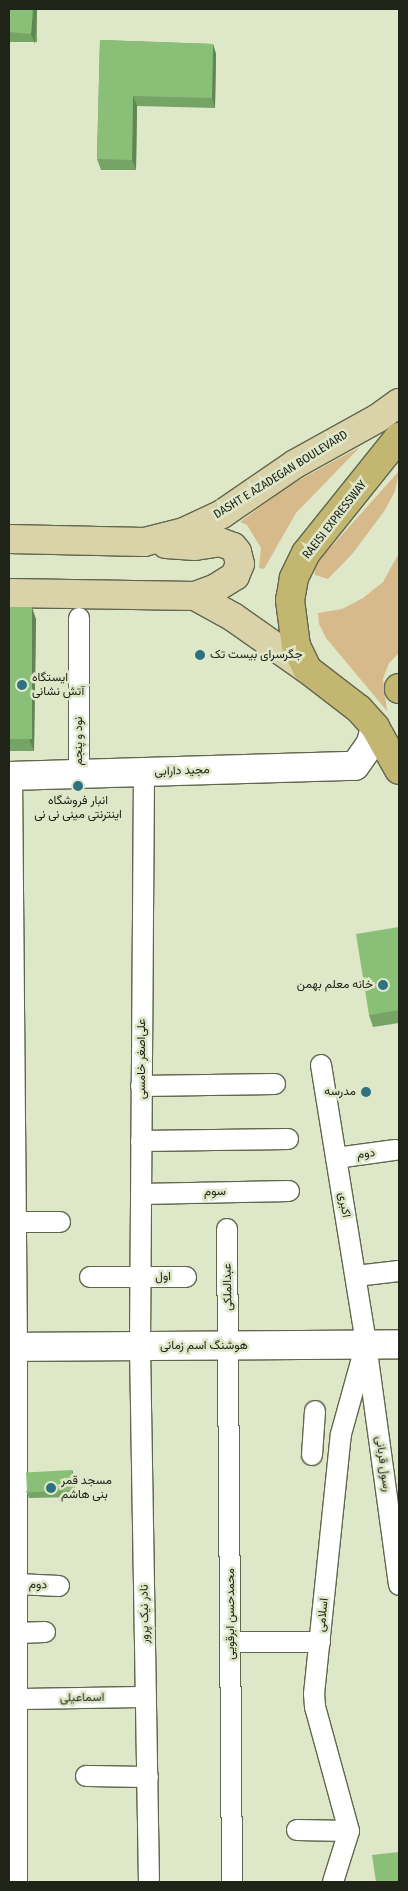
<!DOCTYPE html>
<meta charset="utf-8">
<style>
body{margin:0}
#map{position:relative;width:408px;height:1891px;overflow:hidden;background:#dfe7c9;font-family:"Fira Sans Condensed",Vazirmatn,sans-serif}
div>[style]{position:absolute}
.green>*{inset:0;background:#d6ba8b}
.roads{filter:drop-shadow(1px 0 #61674d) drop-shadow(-1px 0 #61674d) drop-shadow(0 1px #61674d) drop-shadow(0 -1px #61674d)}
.street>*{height:20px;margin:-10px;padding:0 10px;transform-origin:10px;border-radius:10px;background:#fff}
.secondary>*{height:28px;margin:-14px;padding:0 14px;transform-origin:14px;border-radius:14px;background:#fff}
.primary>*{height:28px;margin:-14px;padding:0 14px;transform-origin:14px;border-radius:14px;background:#dad3aa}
.highway>*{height:28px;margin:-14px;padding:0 14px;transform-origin:14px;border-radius:14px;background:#c2b671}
.wall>*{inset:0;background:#76a466;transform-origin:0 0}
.shaded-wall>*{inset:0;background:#608653}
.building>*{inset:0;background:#89bf77;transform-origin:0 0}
.dots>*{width:14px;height:14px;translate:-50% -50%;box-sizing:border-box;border:2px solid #dfe7c9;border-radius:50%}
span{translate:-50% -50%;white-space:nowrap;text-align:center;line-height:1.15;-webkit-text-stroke:5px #dfe7c9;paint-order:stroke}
.street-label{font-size:12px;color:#202318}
.poi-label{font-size:12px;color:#202318}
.left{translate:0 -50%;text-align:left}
.right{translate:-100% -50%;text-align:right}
.frame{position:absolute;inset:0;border:10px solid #202318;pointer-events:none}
</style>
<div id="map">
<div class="green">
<i style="clip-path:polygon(360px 447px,296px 513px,264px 569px,259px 568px,261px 548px,247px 525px,240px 522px,288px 486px)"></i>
<i style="clip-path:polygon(399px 471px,395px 491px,385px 510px,353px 553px,328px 579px,315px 575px,314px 566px)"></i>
<i style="clip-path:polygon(399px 553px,399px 653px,389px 663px,383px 679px,387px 711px,326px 638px,319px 624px,318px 613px,342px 609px,363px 598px,383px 582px)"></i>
</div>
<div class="roads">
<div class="street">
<i style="left:79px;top:618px;width:155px;rotate:90deg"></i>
<i style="left:144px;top:772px;width:574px;rotate:90.4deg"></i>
<i style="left:140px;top:1346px;width:536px;rotate:89.04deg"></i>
<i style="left:12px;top:776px;width:571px;rotate:89.5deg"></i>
<i style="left:17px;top:1347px;width:535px;rotate:90deg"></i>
<i style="left:321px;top:1065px;width:283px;rotate:80.8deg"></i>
<i style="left:366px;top:1344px;width:243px;rotate:82.2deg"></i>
<i style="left:141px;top:1086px;width:134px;rotate:-0.9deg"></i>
<i style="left:141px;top:1141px;width:147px;rotate:-0.8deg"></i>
<i style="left:336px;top:1158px;width:60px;rotate:-7.7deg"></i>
<i style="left:141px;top:1194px;width:148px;rotate:-1.2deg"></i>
<i style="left:16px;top:1222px;width:44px"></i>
<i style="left:227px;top:1229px;width:653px;rotate:89.56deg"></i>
<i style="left:356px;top:1276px;width:43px;rotate:-6.6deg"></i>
<i style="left:90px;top:1277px;width:96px"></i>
<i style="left:312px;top:1455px;width:44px;rotate:-86.1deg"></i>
<i style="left:17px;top:1584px;width:42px;rotate:2.7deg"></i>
<i style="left:17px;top:1633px;width:28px;rotate:-2deg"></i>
<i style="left:231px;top:1642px;width:89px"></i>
<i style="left:17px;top:1699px;width:129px;rotate:-0.9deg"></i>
<i style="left:86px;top:1776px;width:62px;rotate:0.9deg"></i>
<i style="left:297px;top:1830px;width:52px;rotate:1.1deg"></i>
<i style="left:333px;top:1882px;width:53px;rotate:-72.6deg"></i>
<i style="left:349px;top:1831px;width:129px;rotate:-105.3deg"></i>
<i style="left:315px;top:1707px;width:13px;rotate:-94deg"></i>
<i style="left:314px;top:1694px;width:261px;rotate:-84.1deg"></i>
<i style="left:341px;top:1434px;width:93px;rotate:-74.5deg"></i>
</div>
<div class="secondary">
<i style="left:9px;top:776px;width:346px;rotate:-1.7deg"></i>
<i style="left:355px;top:766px;width:28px;rotate:-55deg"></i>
<i style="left:371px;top:743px;width:16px;rotate:-76deg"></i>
<i style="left:9px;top:1347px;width:390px;rotate:-0.4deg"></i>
</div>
<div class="primary">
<i style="left:9px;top:539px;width:135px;rotate:1.3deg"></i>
<i style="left:144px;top:542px;width:41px;rotate:-14deg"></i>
<i style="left:184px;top:532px;width:42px;rotate:-25.3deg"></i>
<i style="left:222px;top:514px;width:88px;rotate:-34.4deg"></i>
<i style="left:295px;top:464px;width:95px;rotate:-29deg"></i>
<i style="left:378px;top:418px;width:26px;rotate:-36deg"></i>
<i style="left:166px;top:544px;width:29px;rotate:4deg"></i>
<i style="left:195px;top:546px;width:25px;rotate:-9deg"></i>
<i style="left:220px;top:542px;width:14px;rotate:21deg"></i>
<i style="left:233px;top:547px;width:6px;rotate:51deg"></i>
<i style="left:237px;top:552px;width:12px;rotate:76deg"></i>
<i style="left:240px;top:564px;width:13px;rotate:113deg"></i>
<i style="left:235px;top:576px;width:25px;rotate:148deg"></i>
<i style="left:214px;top:589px;width:20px;rotate:160deg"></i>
<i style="left:9px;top:593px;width:186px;rotate:0.9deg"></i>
<i style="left:195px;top:596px;width:43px;rotate:28.9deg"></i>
<i style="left:233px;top:617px;width:90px;rotate:35.1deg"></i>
</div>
<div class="highway">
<i style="left:399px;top:437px;width:149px;rotate:128.7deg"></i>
<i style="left:306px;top:553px;width:28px;rotate:116deg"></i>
<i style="left:294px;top:578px;width:22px;rotate:100deg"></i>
<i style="left:290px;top:600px;width:46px;rotate:82.6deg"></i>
<i style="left:296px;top:646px;width:25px;rotate:64deg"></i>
<i style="left:307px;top:669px;width:66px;rotate:37.6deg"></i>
<i style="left:359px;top:709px;width:24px;rotate:48deg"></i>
<i style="left:375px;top:727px;width:49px;rotate:60.8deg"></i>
<i style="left:399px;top:688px;width:1px;rotate:90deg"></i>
</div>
</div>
<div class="wall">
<i style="left:9px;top:9px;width:28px;height:33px"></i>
<i style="clip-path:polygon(100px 40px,213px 44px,216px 54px,215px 108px,137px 106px,136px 170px,101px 170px,97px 159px)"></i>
<i style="clip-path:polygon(9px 607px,36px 619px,34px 751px,9px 751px)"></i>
<i style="clip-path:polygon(399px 927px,399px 1023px,373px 1027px,369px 1015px)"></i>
<i style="clip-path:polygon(72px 1470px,75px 1477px,75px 1497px,29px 1498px,26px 1491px)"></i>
</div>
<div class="shaded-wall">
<i style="clip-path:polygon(33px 9px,37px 9px,35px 44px,31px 34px)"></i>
<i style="clip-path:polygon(213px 44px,216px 54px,215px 108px,212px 98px)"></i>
<i style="clip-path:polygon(133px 96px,137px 106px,136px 170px,132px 160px)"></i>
<i style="clip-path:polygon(32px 607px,36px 619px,34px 751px,29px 739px)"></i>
<i style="clip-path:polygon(72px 1470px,75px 1477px,75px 1497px,73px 1490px)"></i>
</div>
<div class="building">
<i style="clip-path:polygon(9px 9px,33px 9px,31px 34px,9px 32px)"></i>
<i style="clip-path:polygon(100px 40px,213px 44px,212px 98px,133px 96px,132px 160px,97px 159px)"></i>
<i style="left:9px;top:607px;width:23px;height:132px"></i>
<i style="clip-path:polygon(399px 927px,399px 1010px,369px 1015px,356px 934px)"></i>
<i style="left:72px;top:1470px;width:20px;height:46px;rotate:87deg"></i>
<i style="clip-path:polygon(399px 1852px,399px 1882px,376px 1882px,372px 1855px)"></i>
</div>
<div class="dots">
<i style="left:200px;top:655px;background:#2e7282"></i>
<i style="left:22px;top:685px;background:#2e7282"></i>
<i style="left:78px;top:786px;background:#2e7282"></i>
<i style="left:383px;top:985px;background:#2e7282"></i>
<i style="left:366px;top:1092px;background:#2e7282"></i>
<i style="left:51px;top:1488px;background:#2e7282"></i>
</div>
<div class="street-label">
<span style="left:281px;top:475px;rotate:-32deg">DASHT E AZADEGAN BOULEVARD</span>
<span style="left:335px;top:520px;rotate:-52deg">RAEISI EXPRESSWAY</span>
<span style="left:79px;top:741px;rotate:-90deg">نود و پنجم</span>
<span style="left:182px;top:771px;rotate:-2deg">مجید دارابی</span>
<span style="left:142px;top:1059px;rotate:-90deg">علی‌اصغر خامسی</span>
<span style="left:366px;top:1154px;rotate:-7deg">دوم</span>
<span style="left:215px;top:1192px;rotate:-1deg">سوم</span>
<span style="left:344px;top:1205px;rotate:81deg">اکبری</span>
<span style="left:163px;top:1277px;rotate:-2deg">اول</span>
<span style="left:228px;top:1287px;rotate:-91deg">عبدالملکی</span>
<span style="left:204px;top:1346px">هوشنگ اسم زمانی</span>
<span style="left:383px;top:1464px;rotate:82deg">رسول قربانی</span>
<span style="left:38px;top:1585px;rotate:2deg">دوم</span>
<span style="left:145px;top:1614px;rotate:-91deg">نادر نیک پرور</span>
<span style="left:231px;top:1614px;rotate:-90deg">محمدحسن ابرقویی</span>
<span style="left:323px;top:1615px;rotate:-84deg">اسلامی</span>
<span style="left:82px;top:1698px;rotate:-1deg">اسماعیلی</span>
</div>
<div class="poi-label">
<span class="left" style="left:210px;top:655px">جگرسرای بیست تک</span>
<span class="left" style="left:32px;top:685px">ایستگاه<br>آتش نشانی</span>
<span style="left:78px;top:808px">انبار فروشگاه<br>اینترنتی مینی نی نی</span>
<span class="right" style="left:373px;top:985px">خانه معلم بهمن</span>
<span class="right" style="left:356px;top:1092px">مدرسه</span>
<span class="left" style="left:61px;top:1488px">مسجد قمر<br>بنی هاشم</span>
</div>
<div class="frame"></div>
</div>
